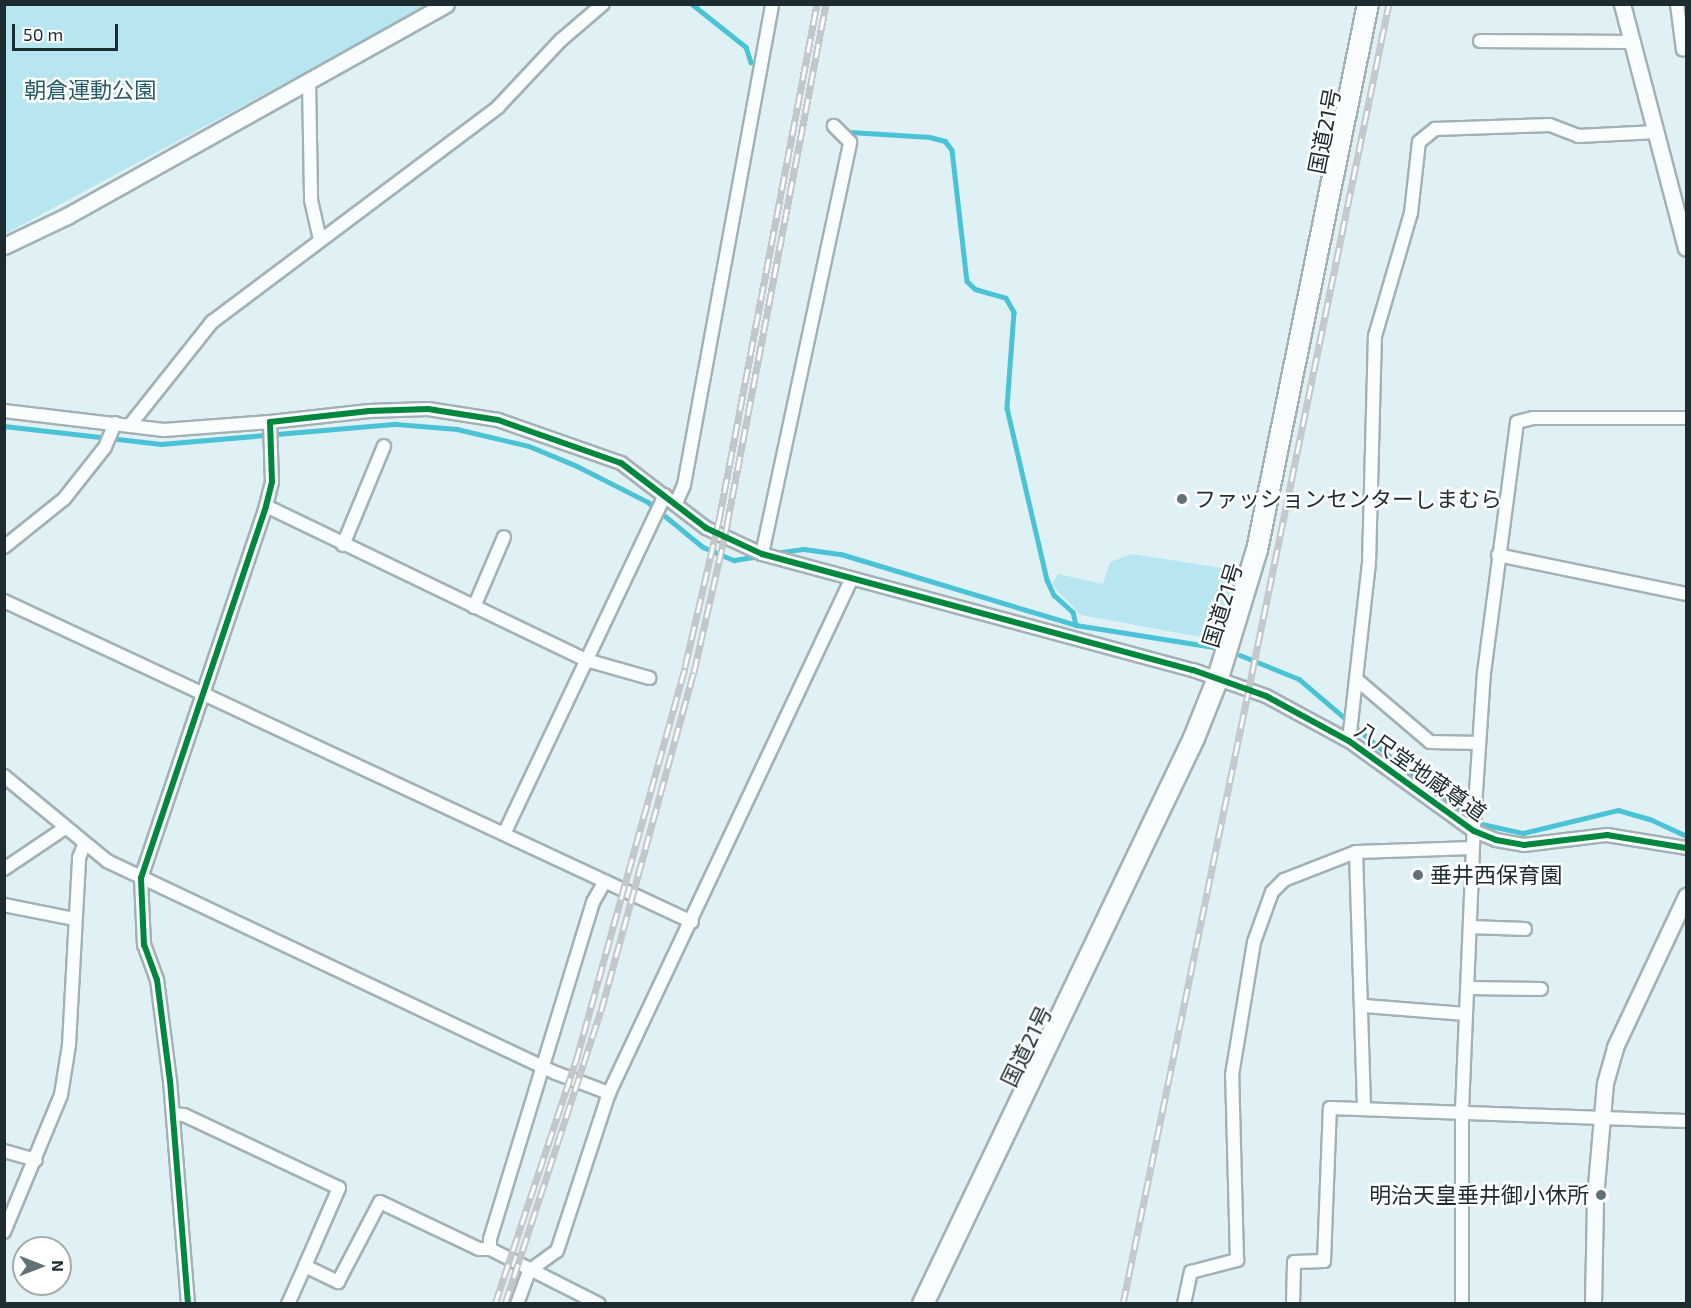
<!DOCTYPE html>
<meta charset="utf-8">
<style>
body{margin:0}
#map{position:relative;width:1691px;height:1308px;overflow:hidden;background:#e0f1f5;font-family:"Exo 2","Noto Sans JP",sans-serif}
div>[style]{position:absolute}
.green>*{inset:0;background:#b7e5f0}
.stream>*{height:4.5px;margin:-2.25px;padding:0 2.25px;transform-origin:2.25px;border-radius:2.25px;background:#4bc3d6}
.roads{filter:drop-shadow(2px 0 #a2b1b4) drop-shadow(-2px 0 #a2b1b4) drop-shadow(0 2px #a2b1b4) drop-shadow(0 -2px #a2b1b4)}
.minor>*{height:12px;margin:-6px;padding:0 6px;transform-origin:6px;border-radius:6px;background:#fafdfe}
.tertiary>*{height:15px;margin:-7.5px;padding:0 7.5px;transform-origin:7.5px;border-radius:7.5px;background:#fafdfe}
.trunk>*{height:20px;margin:-10px;padding:0 10px;transform-origin:10px;border-radius:10px;background:#fafdfe}
.rail>*{height:7px;margin-top:-3.5px;transform-origin:0;background:repeating-linear-gradient(90deg,#fff 0 14px,#c2c7c9 0 28px);box-sizing:border-box;border-block:2px solid #c2c7c9}
.cycleway>*{height:6px;margin:-3px;padding:0 3px;transform-origin:3px;border-radius:3px;background:#00873e}
.dots>*{width:16px;height:16px;translate:-50% -50%;box-sizing:border-box;border:3px solid #fff;border-radius:50%}
span{translate:-50% -50%;white-space:nowrap;text-align:center;line-height:1.15;-webkit-text-stroke:5px #fff;paint-order:stroke}
.park-label{font-size:22px;color:#255c67}
.street-label{font-size:22px;color:#1d2c30}
.poi-label{font-size:22px;color:#1d2c30}
.left{translate:0 -50%;text-align:left}
.right{translate:-100% -50%;text-align:right}
.frame{position:absolute;inset:0;border:6px solid #1d2c30;pointer-events:none}
.north{position:absolute;left:12px;top:1236px;width:60px;height:60px;box-sizing:border-box;background:#fff;border:2px solid #a5abac;border-radius:50%;rotate:90deg;font-size:16px;font-weight:700;line-height:24px;text-align:center;color:#1d2c30}
.north::after{content:'';display:block;margin:auto;width:21px;height:27px;background:#617175;clip-path:polygon(50% 0,100% 100%,50% 72%,0 100%)}
.scale{position:absolute;left:12px;top:24px;width:106px;height:27px;box-sizing:border-box;border:3px solid #1d2c30;border-top:0;padding-left:8px;font-size:18px;line-height:21px;white-space:nowrap;color:#1d2c30;-webkit-text-stroke:4px #fff;paint-order:stroke}
</style>
<div id="map">
<div class="green">
<i style="clip-path:polygon(5px 4px,430px 4px,430px 5px,5px 234px)"></i>
<i style="clip-path:polygon(1132px 554px,1228px 569px,1238px 575px,1217px 640px,1081px 615px,1052px 585px,1058px 574px,1103px 584px,1110px 562px)"></i>
</div>
<div class="stream">
<i style="left:692px;top:4px;width:69px;rotate:38.5deg"></i>
<i style="left:746px;top:47px;width:16px;rotate:72deg"></i>
<i style="left:850px;top:132px;width:80px;rotate:3.6deg"></i>
<i style="left:930px;top:137px;width:16px;rotate:15deg"></i>
<i style="left:945px;top:141px;width:11px;rotate:52deg"></i>
<i style="left:952px;top:150px;width:132px;rotate:83.5deg"></i>
<i style="left:967px;top:281px;width:11px;rotate:45deg"></i>
<i style="left:975px;top:289px;width:32px;rotate:16deg"></i>
<i style="left:1006px;top:298px;width:16px;rotate:60deg"></i>
<i style="left:1014px;top:312px;width:96px;rotate:94.2deg"></i>
<i style="left:1007px;top:408px;width:177px;rotate:76.9deg"></i>
<i style="left:1047px;top:580px;width:17px;rotate:65deg"></i>
<i style="left:1054px;top:595px;width:25px;rotate:42deg"></i>
<i style="left:1073px;top:612px;width:13px;rotate:77deg"></i>
<i style="left:4px;top:426px;width:158px;rotate:6.5deg"></i>
<i style="left:161px;top:444px;width:236px;rotate:-4.9deg"></i>
<i style="left:396px;top:424px;width:61px;rotate:4.7deg"></i>
<i style="left:457px;top:429px;width:74px;rotate:13.3deg"></i>
<i style="left:529px;top:446px;width:52px;rotate:22.6deg"></i>
<i style="left:577px;top:466px;width:80px;rotate:26.9deg"></i>
<i style="left:648px;top:502px;width:71px;rotate:39.3deg"></i>
<i style="left:703px;top:547px;width:34px;rotate:23deg"></i>
<i style="left:734px;top:560px;width:24px;rotate:-9deg"></i>
<i style="left:775px;top:553px;width:29px;rotate:-8deg"></i>
<i style="left:804px;top:549px;width:37px;rotate:8deg"></i>
<i style="left:841px;top:554px;width:245px;rotate:16.8deg"></i>
<i style="left:1076px;top:625px;width:139px;rotate:9.1deg"></i>
<i style="left:1240px;top:655px;width:64px;rotate:22.1deg"></i>
<i style="left:1299px;top:679px;width:140px;rotate:40.4deg"></i>
<i style="left:1406px;top:770px;width:93px;rotate:35.4deg"></i>
<i style="left:1482px;top:824px;width:42px;rotate:12.4deg"></i>
<i style="left:1523px;top:833px;width:98px;rotate:-13.6deg"></i>
<i style="left:1618px;top:810px;width:33px;rotate:16deg"></i>
<i style="left:1650px;top:819px;width:40px;rotate:25deg"></i>
</div>
<div class="roads">
<div class="minor">
<i style="left:1677px;top:4px;width:46px;rotate:82.6deg"></i>
<i style="left:1480px;top:41px;width:151px;rotate:0.4deg"></i>
<i style="left:309px;top:80px;width:120px;rotate:89deg"></i>
<i style="left:311px;top:200px;width:41px;rotate:77.3deg"></i>
<i style="left:4px;top:411px;width:161px;rotate:6.8deg"></i>
<i style="left:164px;top:430px;width:106px;rotate:-4.3deg"></i>
<i style="left:130px;top:425px;width:132px;rotate:-51.5deg"></i>
<i style="left:212px;top:322px;width:358px;rotate:-36.9deg"></i>
<i style="left:498px;top:107px;width:92px;rotate:-46.8deg"></i>
<i style="left:561px;top:40px;width:55px;rotate:-40.6deg"></i>
<i style="left:676px;top:503px;width:20px;rotate:-66deg"></i>
<i style="left:684px;top:485px;width:489px;rotate:-79.6deg"></i>
<i style="left:266px;top:506px;width:355px;rotate:25.7deg"></i>
<i style="left:586px;top:660px;width:66px;rotate:15.9deg"></i>
<i style="left:343px;top:545px;width:107px;rotate:-67.5deg"></i>
<i style="left:4px;top:547px;width:77px;rotate:-38.7deg"></i>
<i style="left:64px;top:499px;width:66px;rotate:-51.7deg"></i>
<i style="left:105px;top:447px;width:26px;rotate:-67deg"></i>
<i style="left:762px;top:554px;width:421px;rotate:-77.9deg"></i>
<i style="left:850px;top:142px;width:23px;rotate:-135deg"></i>
<i style="left:1498px;top:555px;width:192px;rotate:11.7deg"></i>
<i style="left:4px;top:601px;width:759px;rotate:25.01deg"></i>
<i style="left:474px;top:607px;width:76px;rotate:-66.8deg"></i>
<i style="left:1356px;top:679px;width:97px;rotate:40.4deg"></i>
<i style="left:1430px;top:742px;width:49px;rotate:1.2deg"></i>
<i style="left:1349px;top:741px;width:179px;rotate:-83.6deg"></i>
<i style="left:1369px;top:563px;width:227px;rotate:-88.5deg"></i>
<i style="left:1375px;top:336px;width:128px;rotate:-73.7deg"></i>
<i style="left:1411px;top:213px;width:71px;rotate:-83.6deg"></i>
<i style="left:1419px;top:142px;width:21px;rotate:-39deg"></i>
<i style="left:1435px;top:129px;width:115px;rotate:-2deg"></i>
<i style="left:1550px;top:125px;width:30px;rotate:21deg"></i>
<i style="left:1578px;top:136px;width:79px;rotate:-2.9deg"></i>
<i style="left:4px;top:776px;width:134px;rotate:39.5deg"></i>
<i style="left:107px;top:861px;width:497px;rotate:25.3deg"></i>
<i style="left:556px;top:1073px;width:57px;rotate:20.7deg"></i>
<i style="left:504px;top:834px;width:375px;rotate:-64.6deg"></i>
<i style="left:1356px;top:852px;width:255px;rotate:88.2deg"></i>
<i style="left:4px;top:869px;width:73px;rotate:-33.9deg"></i>
<i style="left:4px;top:905px;width:71px;rotate:11.3deg"></i>
<i style="left:1470px;top:927px;width:55px;rotate:2.1deg"></i>
<i style="left:1467px;top:988px;width:74px;rotate:0.8deg"></i>
<i style="left:1364px;top:1006px;width:102px;rotate:4.5deg"></i>
<i style="left:173px;top:1114px;width:11px;rotate:5deg"></i>
<i style="left:184px;top:1115px;width:171px;rotate:25.2deg"></i>
<i style="left:339px;top:1188px;width:85px;rotate:113.6deg"></i>
<i style="left:305px;top:1266px;width:37px;rotate:26deg"></i>
<i style="left:338px;top:1282px;width:90px;rotate:-62.3deg"></i>
<i style="left:380px;top:1202px;width:110px;rotate:25.4deg"></i>
<i style="left:479px;top:1249px;width:11px"></i>
<i style="left:4px;top:1151px;width:33px;rotate:16deg"></i>
<i style="left:4px;top:1232px;width:148px;rotate:-67.4deg"></i>
<i style="left:61px;top:1095px;width:51px;rotate:-80.9deg"></i>
<i style="left:69px;top:1045px;width:187px;rotate:-86.9deg"></i>
<i style="left:79px;top:858px;width:14px;rotate:-69deg"></i>
<i style="left:188px;top:1304px;width:224px;rotate:-94.6deg"></i>
<i style="left:170px;top:1081px;width:102px;rotate:-97.3deg"></i>
<i style="left:157px;top:980px;width:37px;rotate:-110deg"></i>
<i style="left:144px;top:945px;width:67px;rotate:-92.6deg"></i>
<i style="left:141px;top:878px;width:392px;rotate:-71.4deg"></i>
<i style="left:266px;top:506px;width:25px;rotate:-76deg"></i>
<i style="left:272px;top:482px;width:60px;rotate:-91.9deg"></i>
<i style="left:270px;top:422px;width:100px;rotate:-6.3deg"></i>
<i style="left:369px;top:411px;width:59px;rotate:-1.9deg"></i>
<i style="left:428px;top:409px;width:71px;rotate:8.9deg"></i>
<i style="left:498px;top:420px;width:130px;rotate:19.3deg"></i>
<i style="left:621px;top:463px;width:107px;rotate:37.4deg"></i>
<i style="left:706px;top:528px;width:62px;rotate:24.9deg"></i>
<i style="left:762px;top:554px;width:446px;rotate:15.1deg"></i>
<i style="left:1193px;top:670px;width:77px;rotate:19.6deg"></i>
<i style="left:1266px;top:696px;width:94px;rotate:28.5deg"></i>
<i style="left:1349px;top:741px;width:154px;rotate:35.8deg"></i>
<i style="left:1474px;top:831px;width:24px;rotate:22deg"></i>
<i style="left:1496px;top:840px;width:28px;rotate:10deg"></i>
<i style="left:1524px;top:845px;width:84px;rotate:-6.9deg"></i>
<i style="left:1607px;top:835px;width:80px;rotate:9.3deg"></i>
<i style="left:288px;top:1304px;width:42px;rotate:-65.9deg"></i>
<i style="left:517px;top:1304px;width:35px;rotate:-70deg"></i>
<i style="left:529px;top:1271px;width:34px;rotate:-36deg"></i>
<i style="left:557px;top:1251px;width:166px;rotate:-71.8deg"></i>
<i style="left:609px;top:1093px;width:569px;rotate:-64.74deg"></i>
<i style="left:599px;top:1304px;width:122px;rotate:-153.2deg"></i>
<i style="left:490px;top:1249px;width:10px;rotate:-90deg"></i>
<i style="left:490px;top:1239px;width:352px;rotate:-73deg"></i>
<i style="left:593px;top:902px;width:24px;rotate:-60deg"></i>
<i style="left:1184px;top:1304px;width:33px;rotate:-78deg"></i>
<i style="left:1191px;top:1272px;width:48px;rotate:-14.6deg"></i>
<i style="left:1237px;top:1260px;width:185px;rotate:-91.5deg"></i>
<i style="left:1232px;top:1075px;width:135px;rotate:-80.6deg"></i>
<i style="left:1254px;top:942px;width:53px;rotate:-70.2deg"></i>
<i style="left:1272px;top:892px;width:17px;rotate:-45deg"></i>
<i style="left:1284px;top:880px;width:77px;rotate:-21.3deg"></i>
<i style="left:1356px;top:852px;width:117px;rotate:-2deg"></i>
<i style="left:1293px;top:1304px;width:42px;rotate:-88.6deg"></i>
<i style="left:1294px;top:1262px;width:30px;rotate:-2deg"></i>
<i style="left:1324px;top:1261px;width:153px;rotate:-87.8deg"></i>
<i style="left:1330px;top:1108px;width:356px;rotate:2.1deg"></i>
<i style="left:1462px;top:1304px;width:194px;rotate:-90deg"></i>
<i style="left:1462px;top:1110px;width:288px;rotate:-87.6deg"></i>
<i style="left:1474px;top:822px;width:149px;rotate:-86.2deg"></i>
<i style="left:1484px;top:673px;width:253px;rotate:-82.5deg"></i>
<i style="left:1517px;top:422px;width:16px;rotate:-14deg"></i>
<i style="left:1533px;top:418px;width:153px"></i>
</div>
<div class="tertiary">
<i style="left:1622px;top:4px;width:252px;rotate:75.3deg"></i>
<i style="left:4px;top:246px;width:70px;rotate:-25.5deg"></i>
<i style="left:67px;top:216px;width:434px;rotate:-29.2deg"></i>
<i style="left:1593px;top:1304px;width:107px;rotate:-88.9deg"></i>
<i style="left:1595px;top:1197px;width:114px;rotate:-85deg"></i>
<i style="left:1605px;top:1083px;width:37px;rotate:-74deg"></i>
<i style="left:1615px;top:1047px;width:167px;rotate:-64.8deg"></i>
</div>
<div class="trunk">
<i style="left:923px;top:1304px;width:628px;rotate:-64.41deg"></i>
<i style="left:1194px;top:738px;width:65px;rotate:-68.2deg"></i>
<i style="left:1218px;top:678px;width:134px;rotate:-73.1deg"></i>
<i style="left:1257px;top:550px;width:557px;rotate:-78.51deg"></i>
</div>
</div>
<div class="rail">
<i style="left:495px;top:1304px;width:256px;rotate:-71.6deg"></i>
<i style="left:576px;top:1061px;width:409px;rotate:-74.5deg"></i>
<i style="left:685px;top:667px;width:151px;rotate:-77deg"></i>
<i style="left:719px;top:520px;width:525px;rotate:-79.25deg"></i>
<i style="left:505px;top:1304px;width:308px;rotate:-71.9deg"></i>
<i style="left:601px;top:1011px;width:352px;rotate:-74.7deg"></i>
<i style="left:694px;top:672px;width:151px;rotate:-77.3deg"></i>
<i style="left:727px;top:525px;width:530px;rotate:-79.24deg"></i>
<i style="left:1123px;top:1304px;width:1327px;rotate:-78.44deg"></i>
</div>
<div class="cycleway">
<i style="left:188px;top:1304px;width:224px;rotate:-94.6deg"></i>
<i style="left:170px;top:1081px;width:102px;rotate:-97.3deg"></i>
<i style="left:157px;top:980px;width:37px;rotate:-110deg"></i>
<i style="left:144px;top:945px;width:67px;rotate:-92.6deg"></i>
<i style="left:141px;top:878px;width:392px;rotate:-71.4deg"></i>
<i style="left:266px;top:506px;width:25px;rotate:-76deg"></i>
<i style="left:272px;top:482px;width:60px;rotate:-91.9deg"></i>
<i style="left:270px;top:422px;width:100px;rotate:-6.3deg"></i>
<i style="left:369px;top:411px;width:59px;rotate:-1.9deg"></i>
<i style="left:428px;top:409px;width:71px;rotate:8.9deg"></i>
<i style="left:498px;top:420px;width:130px;rotate:19.3deg"></i>
<i style="left:621px;top:463px;width:107px;rotate:37.4deg"></i>
<i style="left:706px;top:528px;width:62px;rotate:24.9deg"></i>
<i style="left:762px;top:554px;width:446px;rotate:15.1deg"></i>
<i style="left:1193px;top:670px;width:77px;rotate:19.6deg"></i>
<i style="left:1266px;top:696px;width:94px;rotate:28.5deg"></i>
<i style="left:1349px;top:741px;width:154px;rotate:35.8deg"></i>
<i style="left:1474px;top:831px;width:24px;rotate:22deg"></i>
<i style="left:1496px;top:840px;width:28px;rotate:10deg"></i>
<i style="left:1524px;top:845px;width:84px;rotate:-6.9deg"></i>
<i style="left:1607px;top:835px;width:80px;rotate:9.3deg"></i>
</div>
<div class="dots">
<i style="left:1182px;top:499px;background:#617175"></i>
<i style="left:1418px;top:875px;background:#617175"></i>
<i style="left:1601px;top:1195px;background:#617175"></i>
</div>
<div class="park-label">
<span style="left:90px;top:90px">朝倉運動公園</span>
</div>
<div class="street-label">
<span style="left:1324px;top:131px;rotate:-79deg">国道21号</span>
<span style="left:1222px;top:605px;rotate:-73deg">国道21号</span>
<span style="left:1421px;top:771px;rotate:35deg">八尺堂地蔵尊道</span>
<span style="left:1026px;top:1046px;rotate:-64deg">国道21号</span>
</div>
<div class="poi-label">
<span class="left" style="left:1194px;top:499px">ファッションセンターしまむら</span>
<span class="left" style="left:1430px;top:875px">垂井西保育園</span>
<span class="right" style="left:1589px;top:1195px">明治天皇垂井御小休所</span>
</div>
<div class="frame"></div>
<div class="north">N</div>
<div class="scale">50 m</div>
</div>
